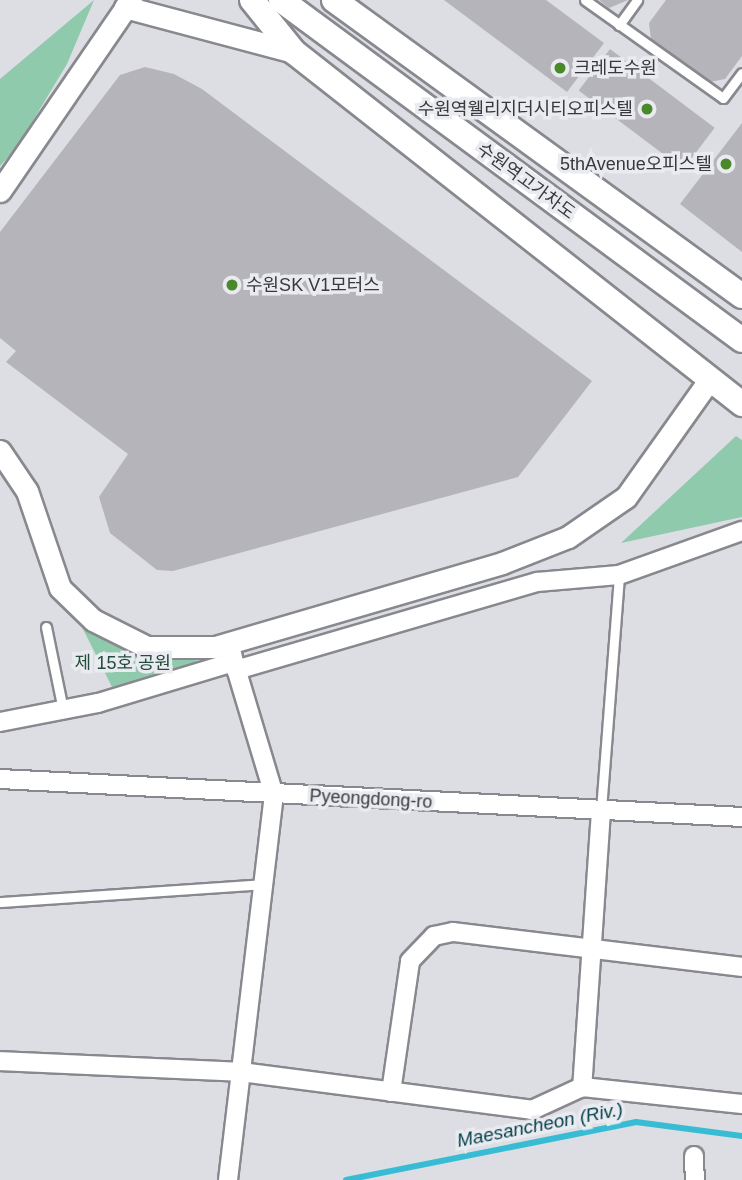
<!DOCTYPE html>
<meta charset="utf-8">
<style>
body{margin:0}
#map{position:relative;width:742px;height:1180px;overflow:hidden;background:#dddee4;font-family:Helvetica,"Noto Sans KR",sans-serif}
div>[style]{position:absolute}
.green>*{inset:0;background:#8fcaad}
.stream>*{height:6px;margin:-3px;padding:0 3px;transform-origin:3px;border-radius:3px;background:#38bcd4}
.building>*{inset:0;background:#b4b4ba;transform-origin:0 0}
.roads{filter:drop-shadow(2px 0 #88898f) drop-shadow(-2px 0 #88898f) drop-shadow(0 2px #88898f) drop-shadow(0 -2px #88898f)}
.service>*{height:9px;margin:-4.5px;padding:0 4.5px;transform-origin:4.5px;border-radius:4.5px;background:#fff}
.minor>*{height:18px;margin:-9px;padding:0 9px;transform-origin:9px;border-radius:9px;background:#fff}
.tertiary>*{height:21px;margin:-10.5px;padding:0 10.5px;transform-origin:10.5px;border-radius:10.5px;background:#fff}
.secondary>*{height:24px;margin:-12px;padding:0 12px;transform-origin:12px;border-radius:12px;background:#fff}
.dots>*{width:19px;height:19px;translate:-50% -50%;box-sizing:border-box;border:4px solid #eaebf1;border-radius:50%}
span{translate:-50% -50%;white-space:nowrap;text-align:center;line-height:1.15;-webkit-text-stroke:7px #eaebf1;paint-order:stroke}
.poi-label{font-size:18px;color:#39393b}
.left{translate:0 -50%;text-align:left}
.right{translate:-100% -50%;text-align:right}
.street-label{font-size:18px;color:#39393b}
.park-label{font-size:18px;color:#234d3a}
.water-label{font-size:19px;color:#023f49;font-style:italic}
</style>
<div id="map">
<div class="green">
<i style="clip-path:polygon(94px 0,67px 64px,17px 147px,0 166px,0 79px)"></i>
<i style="clip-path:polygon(736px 436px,742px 440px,742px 517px,621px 543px)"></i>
<i style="clip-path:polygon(73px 609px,144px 651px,222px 665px,112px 687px)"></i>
</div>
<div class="stream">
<i style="left:346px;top:1180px;width:296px;rotate:-11.3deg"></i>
<i style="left:636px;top:1122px;width:107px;rotate:7.5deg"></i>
</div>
<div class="building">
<i style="clip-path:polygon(444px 0,546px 0,604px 43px,567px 92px)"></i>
<i style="clip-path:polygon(599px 0,628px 0,609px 8px)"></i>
<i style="clip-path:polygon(666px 0,742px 0,742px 56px,725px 79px,710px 82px,651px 39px,649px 23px)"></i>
<i style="left:610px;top:49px;width:131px;height:52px;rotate:37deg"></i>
<i style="clip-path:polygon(145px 67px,174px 74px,202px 89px,592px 381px,518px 477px,173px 571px,157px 570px,110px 533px,99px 497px,128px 454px,6px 362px,16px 351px,0 338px,0 232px,120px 75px)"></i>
<i style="clip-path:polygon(742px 123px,742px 252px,680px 204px)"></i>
</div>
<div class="roads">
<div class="service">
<i style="left:585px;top:0;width:169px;rotate:35.4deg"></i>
<i style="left:723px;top:98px;width:31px;rotate:-53deg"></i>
<i style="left:619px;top:25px;width:31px;rotate:-54deg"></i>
<i style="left:46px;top:627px;width:85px;rotate:78.4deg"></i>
<i style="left:601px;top:810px;width:236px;rotate:-85.6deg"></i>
<i style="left:0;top:902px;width:265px;rotate:-3.9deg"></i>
</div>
<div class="minor">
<i style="left:236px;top:670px;width:314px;rotate:-16.3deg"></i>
<i style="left:537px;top:582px;width:82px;rotate:-4.9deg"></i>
<i style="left:619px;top:575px;width:131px;rotate:-19.7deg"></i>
<i style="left:0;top:722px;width:100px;rotate:-11deg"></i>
<i style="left:98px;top:703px;width:142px;rotate:-16.8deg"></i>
<i style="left:234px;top:662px;width:9px;rotate:-103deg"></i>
<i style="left:0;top:779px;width:743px;rotate:2.93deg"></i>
<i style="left:601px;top:811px;width:277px;rotate:93.9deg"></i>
<i style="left:582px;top:1087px;width:161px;rotate:6.1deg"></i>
<i style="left:0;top:1061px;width:241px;rotate:2.6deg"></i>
<i style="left:241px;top:1072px;width:293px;rotate:7.4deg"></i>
<i style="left:532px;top:1110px;width:55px;rotate:-24.7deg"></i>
<i style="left:391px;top:1092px;width:132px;rotate:-81.7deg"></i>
<i style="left:410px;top:961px;width:35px;rotate:-46deg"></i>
<i style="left:434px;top:936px;width:19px;rotate:-12deg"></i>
<i style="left:453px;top:932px;width:291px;rotate:6.9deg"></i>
<i style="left:694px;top:1156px;width:24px;rotate:88deg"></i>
<i style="left:228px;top:1180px;width:388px;rotate:-83.2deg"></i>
<i style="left:274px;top:795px;width:139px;rotate:-106.7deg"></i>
</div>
<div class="tertiary">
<i style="left:125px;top:7px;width:175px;rotate:14.9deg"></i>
<i style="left:0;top:191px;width:232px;rotate:-55.6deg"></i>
<i style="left:0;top:451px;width:48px;rotate:56deg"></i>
<i style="left:27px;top:491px;width:102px;rotate:71.2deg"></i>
<i style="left:60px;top:588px;width:46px;rotate:44.1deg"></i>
<i style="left:93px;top:620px;width:60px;rotate:26.6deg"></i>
<i style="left:147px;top:647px;width:68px"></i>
<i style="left:215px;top:647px;width:299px;rotate:-16.3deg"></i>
<i style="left:502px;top:563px;width:71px;rotate:-21.5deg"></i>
<i style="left:568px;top:537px;width:70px;rotate:-34.6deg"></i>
<i style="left:626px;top:497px;width:145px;rotate:-54.6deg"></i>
</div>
<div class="secondary">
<i style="left:252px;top:0;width:67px;rotate:51.1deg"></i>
<i style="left:294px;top:52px;width:570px;rotate:38.16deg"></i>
<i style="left:281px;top:0;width:573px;rotate:36.41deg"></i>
<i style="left:334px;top:0;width:504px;rotate:35.96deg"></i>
</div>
</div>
<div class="dots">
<i style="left:560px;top:68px;background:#4a8929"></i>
<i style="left:647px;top:109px;background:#4a8929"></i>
<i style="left:726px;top:164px;background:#4a8929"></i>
<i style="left:232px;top:285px;background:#4a8929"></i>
</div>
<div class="poi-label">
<span class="left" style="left:574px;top:68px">크레도수원</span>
<span class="right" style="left:633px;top:109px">수원역웰리지더시티오피스텔</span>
<span class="right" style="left:712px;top:164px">5thAvenue오피스텔</span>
<span class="left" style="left:246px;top:285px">수원SK V1모터스</span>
</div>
<div class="street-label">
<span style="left:526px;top:181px;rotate:36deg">수원역고가차도</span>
<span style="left:371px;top:799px;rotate:3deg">Pyeongdong-ro</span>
</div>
<div class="park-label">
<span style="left:123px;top:663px">제 15호 공원</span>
</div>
<div class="water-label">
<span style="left:540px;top:1125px;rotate:-11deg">Maesancheon (Riv.)</span>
</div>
</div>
